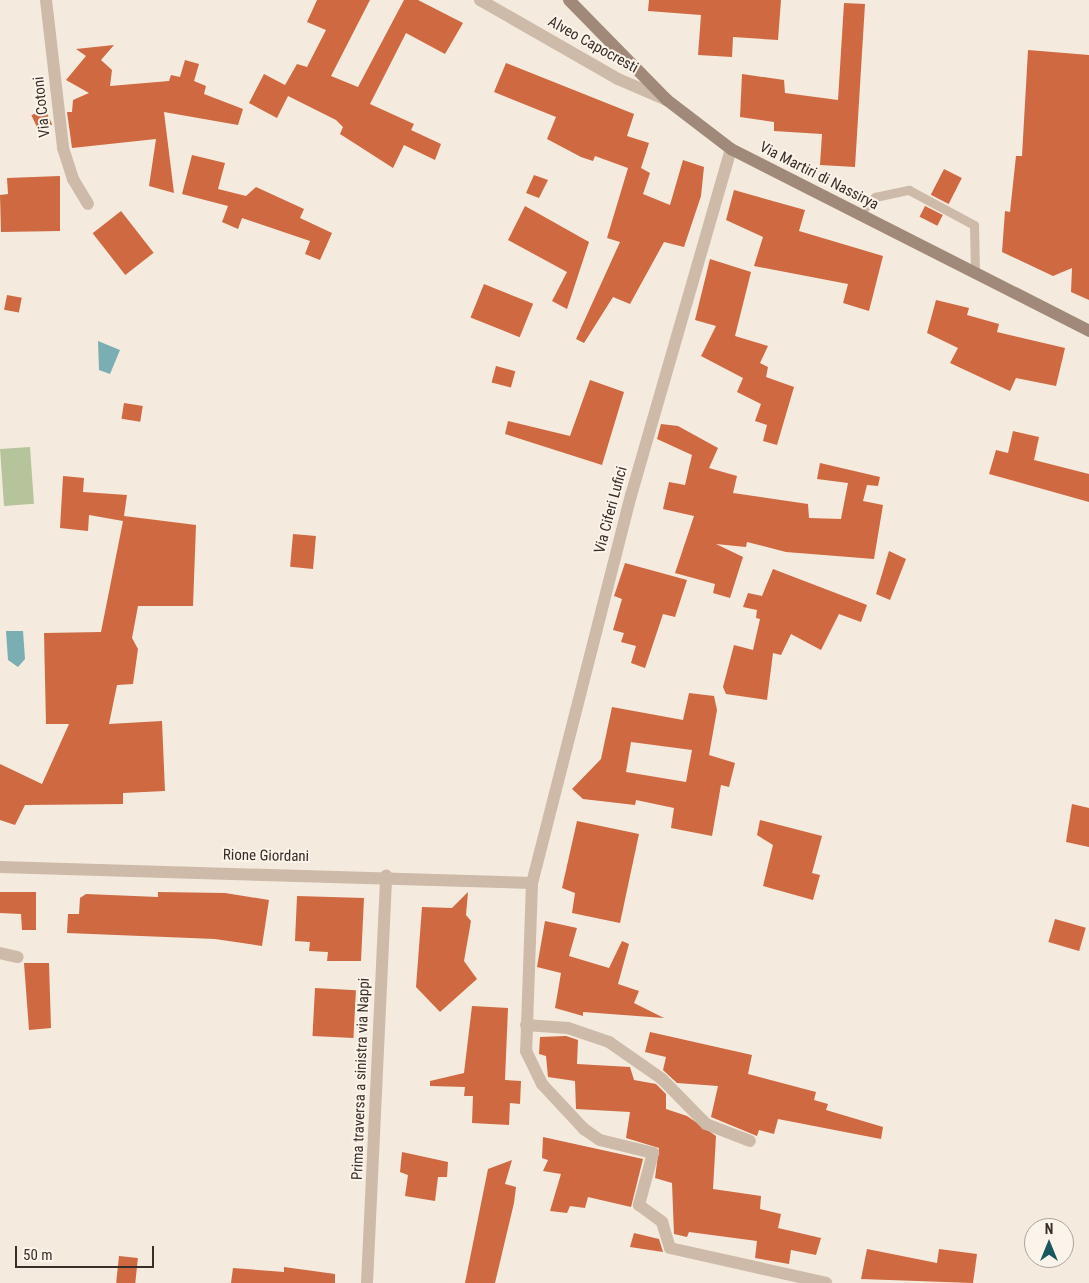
<!DOCTYPE html>
<style>
body{margin:0}
#map{position:relative;width:1089px;height:1283px;overflow:hidden;background:#f4eadd;font-family:"Roboto Condensed",sans-serif}
div>[style]{position:absolute}
.green>*{inset:0;background:#b5c49b;transform-origin:0 0}
.water>*{inset:0;background:#7aaeb3}
.building>*{inset:0;background:#ce6941;transform-origin:0 0}
.lane>*{height:9px;margin:-4.5px;padding:0 4.5px;transform-origin:4.5px;border-radius:4.5px;background:#cdbaa8}
.street>*{height:12px;margin:-6px;padding:0 6px;transform-origin:6px;border-radius:6px;background:#cdbaa8}
.secondary>*{height:12px;margin:-6px;padding:0 6px;transform-origin:6px;border-radius:6px;background:#a18979}
span{translate:-50% -50%;white-space:nowrap;text-align:center;line-height:1.15;-webkit-text-stroke:4px #fbf4ea;paint-order:stroke}
.street-label{font-size:15px;color:#392e28}
.north{position:absolute;left:1024px;top:1218px;width:50px;height:50px;box-sizing:border-box;background:#fbf4ea;border:1px solid #ada59c;border-radius:50%;rotate:0deg;font-size:14px;font-weight:700;line-height:20px;text-align:center;color:#392e28}
.north::after{content:'';display:block;margin:auto;width:18px;height:22px;background:#1b575e;clip-path:polygon(50% 0,100% 100%,50% 72%,0 100%)}
.scale{position:absolute;left:15px;top:1246px;width:139px;height:22px;box-sizing:border-box;border:2px solid #392e28;border-top:0;padding-left:6px;font-size:15px;line-height:18px;white-space:nowrap;color:#392e28;-webkit-text-stroke:4px #fbf4ea;paint-order:stroke}
</style>
<div id="map">
<div class="green">
<i style="left:30px;top:447px;width:57px;height:30px;rotate:86deg"></i>
</div>
<div class="water">
<i style="clip-path:polygon(98px 341px,120px 350px,110px 374px,99px 370px)"></i>
<i style="clip-path:polygon(6px 631px,23px 631px,25px 659px,18px 667px,8px 660px)"></i>
</div>
<div class="building">
<i style="clip-path:polygon(317px 0,370px 0,331px 76px,358px 87px,404px 0,418px 0,463px 23px,445px 54px,406px 33px,370px 104px,414px 124px,411px 130px,441px 144px,435px 160px,404px 145px,393px 168px,340px 134px,343px 127px,336px 120px,288px 96px,277px 118px,249px 103px,264px 74px,285px 85px,297px 64px,307px 67px,326px 30px,307px 22px)"></i>
<i style="clip-path:polygon(649px 0,781px 0,778px 40px,733px 37px,732px 57px,698px 55px,701px 15px,648px 11px)"></i>
<i style="clip-path:polygon(844px 3px,865px 4px,855px 167px,820px 165px,822px 134px,774px 131px,774px 122px,740px 117px,742px 74px,784px 80px,785px 93px,838px 100px)"></i>
<i style="clip-path:polygon(114px 45px,101px 60px,112px 70px,110px 86px,169px 81px,171px 75px,180px 77px,185px 60px,199px 64px,194px 81px,206px 86px,204px 94px,243px 109px,238px 125px,164px 112px,174px 193px,149px 186px,156px 139px,72px 148px,67px 112px,72px 112px,73px 100px,89px 93px,66px 80px,86px 56px,76px 49px)"></i>
<i style="clip-path:polygon(1028px 50px,1089px 55px,1089px 300px,1071px 292px,1072px 268px,1053px 276px,1002px 252px,1005px 211px,1010px 212px,1016px 156px,1022px 156px)"></i>
<i style="clip-path:polygon(506px 63px,634px 114px,627px 136px,649px 143px,641px 168px,650px 173px,643px 194px,670px 205px,683px 160px,704px 167px,701px 196px,684px 247px,664px 242px,630px 304px,613px 297px,584px 343px,576px 339px,620px 242px,607px 238px,628px 168px,595px 156px,593px 161px,581px 157px,547px 139px,556px 117px,494px 92px)"></i>
<i style="left:45px;top:109px;width:17px;height:15px;rotate:65deg"></i>
<i style="clip-path:polygon(192px 155px,225px 163px,218px 189px,246px 196px,256px 187px,304px 209px,300px 218px,332px 233px,320px 260px,305px 254px,310px 241px,242px 218px,238px 229px,222px 222px,228px 206px,182px 194px)"></i>
<i style="left:944px;top:169px;width:20px;height:29px;rotate:27deg"></i>
<i style="clip-path:polygon(534px 175px,548px 180px,539px 198px,526px 193px)"></i>
<i style="clip-path:polygon(60px 176px,60px 231px,1px 232px,0 195px,8px 194px,7px 178px)"></i>
<i style="clip-path:polygon(734px 190px,805px 210px,799px 231px,883px 256px,869px 311px,843px 303px,848px 284px,754px 266px,763px 237px,726px 220px)"></i>
<i style="clip-path:polygon(525px 206px,589px 242px,567px 309px,552px 301px,567px 272px,508px 240px)"></i>
<i style="left:925px;top:206px;width:20px;height:12px;rotate:27deg"></i>
<i style="left:121px;top:211px;width:53px;height:36px;rotate:52deg"></i>
<i style="clip-path:polygon(710px 259px,751px 272px,735px 336px,768px 346px,760px 363px,768px 367px,766px 377px,794px 387px,777px 445px,763px 441px,767px 425px,755px 421px,761px 404px,737px 392px,743px 378px,701px 356px,716px 326px,695px 320px)"></i>
<i style="left:484px;top:284px;width:53px;height:36px;rotate:22deg"></i>
<i style="left:7px;top:295px;width:15px;height:15px;rotate:11deg"></i>
<i style="clip-path:polygon(936px 300px,969px 308px,967px 315px,999px 324px,997px 332px,1065px 348px,1056px 386px,1016px 378px,1010px 391px,950px 363px,958px 348px,927px 333px)"></i>
<i style="left:496px;top:366px;width:20px;height:17px;rotate:15deg"></i>
<i style="clip-path:polygon(590px 380px,624px 392px,602px 465px,505px 434px,508px 421px,570px 436px)"></i>
<i style="left:124px;top:403px;width:19px;height:16px;rotate:9deg"></i>
<i style="clip-path:polygon(661px 424px,678px 426px,718px 448px,709px 468px,737px 476px,733px 493px,808px 504px,809px 518px,841px 519px,848px 483px,817px 479px,820px 463px,880px 477px,878px 486px,867px 485px,863px 501px,883px 505px,874px 559px,786px 552px,747px 542px,746px 547px,716px 544px,743px 557px,730px 598px,713px 593px,715px 584px,675px 573px,694px 516px,663px 509px,669px 482px,685px 485px,692px 455px,657px 439px)"></i>
<i style="clip-path:polygon(1013px 431px,1039px 437px,1034px 460px,1089px 474px,1089px 502px,989px 474px,996px 450px,1008px 453px)"></i>
<i style="clip-path:polygon(63px 476px,84px 478px,83px 492px,127px 495px,124px 516px,196px 525px,193px 606px,138px 606px,132px 638px,138px 649px,133px 684px,117px 685px,109px 724px,162px 721px,165px 791px,123px 793px,123px 804px,25px 805px,15px 825px,0 820px,0 764px,42px 784px,69px 724px,46px 724px,44px 633px,101px 632px,123px 521px,89px 515px,88px 531px,60px 528px)"></i>
<i style="left:293px;top:534px;width:23px;height:33px;rotate:5deg"></i>
<i style="clip-path:polygon(889px 551px,906px 559px,890px 600px,876px 594px)"></i>
<i style="clip-path:polygon(625px 563px,687px 580px,675px 617px,663px 614px,645px 668px,631px 663px,636px 646px,621px 642px,624px 633px,613px 630px,622px 599px,614px 596px)"></i>
<i style="clip-path:polygon(773px 569px,867px 605px,861px 622px,839px 614px,821px 650px,791px 634px,781px 655px,773px 653px,767px 700px,726px 694px,723px 687px,734px 645px,753px 650px,760px 619px,756px 618px,757px 610px,743px 607px,748px 593px,762px 596px)"></i>
<i style="clip-path:polygon(evenodd,689px 693px,714px 696px,717px 710px,709px 755px,735px 763px,729px 787px,721px 785px,712px 836px,671px 828px,674px 808px,636px 800px,635px 805px,583px 799px,572px 789px,601px 759px,612px 707px,683px 720px,689px 693px,631px 742px,692px 750px,686px 782px,626px 772px,631px 742px)"></i>
<i style="clip-path:polygon(1072px 804px,1089px 808px,1089px 847px,1066px 842px)"></i>
<i style="clip-path:polygon(760px 820px,822px 836px,812px 873px,820px 875px,813px 900px,763px 886px,773px 845px,757px 835px)"></i>
<i style="clip-path:polygon(577px 821px,639px 834px,620px 923px,572px 913px,575px 893px,562px 888px)"></i>
<i style="clip-path:polygon(0 892px,36px 892px,36px 930px,22px 930px,21px 914px,0 913px)"></i>
<i style="clip-path:polygon(158px 892px,225px 893px,269px 900px,262px 946px,215px 939px,67px 933px,68px 914px,79px 914px,80px 898px,86px 894px,158px 897px)"></i>
<i style="clip-path:polygon(468px 892px,466px 915px,471px 921px,464px 961px,477px 979px,440px 1012px,416px 987px,422px 907px,452px 908px)"></i>
<i style="clip-path:polygon(297px 896px,364px 898px,361px 961px,327px 961px,328px 952px,309px 951px,310px 942px,295px 941px)"></i>
<i style="left:1055px;top:919px;width:32px;height:24px;rotate:16deg"></i>
<i style="clip-path:polygon(545px 921px,577px 928px,569px 956px,609px 968px,622px 941px,629px 944px,618px 984px,639px 991px,634px 1003px,664px 1018px,583px 1012px,583px 1016px,555px 1008px,561px 973px,537px 967px)"></i>
<i style="clip-path:polygon(24px 963px,49px 963px,51px 1028px,29px 1030px)"></i>
<i style="left:315px;top:988px;width:41px;height:48px;rotate:3deg"></i>
<i style="clip-path:polygon(472px 1006px,508px 1008px,505px 1080px,521px 1081px,520px 1104px,510px 1103px,509px 1125px,472px 1123px,473px 1096px,464px 1096px,465px 1087px,430px 1086px,430px 1081px,464px 1073px)"></i>
<i style="clip-path:polygon(650px 1032px,752px 1055px,748px 1074px,816px 1092px,814px 1100px,828px 1104px,826px 1110px,883px 1127px,881px 1139px,778px 1119px,774px 1134px,759px 1130px,757px 1136px,711px 1117px,718px 1086px,677px 1083px,663px 1070px,666px 1057px,645px 1052px)"></i>
<i style="clip-path:polygon(566px 1036px,578px 1040px,577px 1064px,630px 1067px,634px 1080px,656px 1084px,666px 1094px,666px 1109px,687px 1116px,716px 1136px,713px 1189px,761px 1196px,760px 1209px,781px 1214px,778px 1228px,821px 1238px,816px 1255px,791px 1250px,789px 1264px,755px 1258px,757px 1241px,689px 1232px,687px 1237px,674px 1234px,672px 1183px,655px 1178px,659px 1148px,626px 1138px,630px 1112px,576px 1109px,575px 1081px,548px 1077px,546px 1056px,539px 1054px,540px 1037px)"></i>
<i style="clip-path:polygon(543px 1137px,643px 1159px,631px 1207px,588px 1197px,585px 1208px,570px 1206px,567px 1213px,550px 1211px,561px 1174px,543px 1171px,548px 1160px,542px 1158px)"></i>
<i style="clip-path:polygon(402px 1152px,448px 1162px,447px 1177px,438px 1177px,435px 1201px,405px 1196px,408px 1175px,400px 1172px)"></i>
<i style="clip-path:polygon(512px 1160px,505px 1184px,516px 1187px,514px 1203px,495px 1283px,465px 1283px,488px 1169px)"></i>
<i style="clip-path:polygon(634px 1233px,659px 1239px,663px 1252px,630px 1247px)"></i>
<i style="clip-path:polygon(867px 1249px,937px 1263px,939px 1249px,977px 1254px,973px 1283px,861px 1279px)"></i>
<i style="left:119px;top:1256px;width:19px;height:27px;rotate:6deg"></i>
<i style="clip-path:polygon(284px 1267px,335px 1274px,335px 1283px,231px 1283px,233px 1268px,284px 1272px)"></i>
</div>
<div class="lane">
<i style="left:858px;top:215px;width:25px;rotate:-47deg"></i>
<i style="left:875px;top:197px;width:35px;rotate:-12deg"></i>
<i style="left:909px;top:190px;width:74px;rotate:28.3deg"></i>
<i style="left:974px;top:225px;width:49px;rotate:88.8deg"></i>
</div>
<div class="street">
<i style="left:46px;top:0;width:149px;rotate:83.4deg"></i>
<i style="left:63px;top:148px;width:33px;rotate:72deg"></i>
<i style="left:73px;top:179px;width:29px;rotate:59deg"></i>
<i style="left:480px;top:0;width:159px;rotate:29.8deg"></i>
<i style="left:618px;top:79px;width:53px;rotate:23.2deg"></i>
<i style="left:731px;top:149px;width:360px;rotate:106.1deg"></i>
<i style="left:631px;top:495px;width:400px;rotate:104.3deg"></i>
<i style="left:532px;top:883px;width:168px;rotate:92deg"></i>
<i style="left:526px;top:1051px;width:37px;rotate:64deg"></i>
<i style="left:542px;top:1084px;width:62px;rotate:47deg"></i>
<i style="left:584px;top:1129px;width:19px;rotate:35deg"></i>
<i style="left:600px;top:1140px;width:55px;rotate:13.8deg"></i>
<i style="left:653px;top:1153px;width:54px;rotate:105.1deg"></i>
<i style="left:639px;top:1205px;width:29px;rotate:36deg"></i>
<i style="left:662px;top:1222px;width:27px;rotate:73deg"></i>
<i style="left:670px;top:1248px;width:160px;rotate:12.6deg"></i>
<i style="left:0;top:867px;width:532px;rotate:1.72deg"></i>
<i style="left:0;top:953px;width:18px;rotate:13deg"></i>
<i style="left:526px;top:1025px;width:42px;rotate:4.1deg"></i>
<i style="left:568px;top:1028px;width:43px;rotate:18.9deg"></i>
<i style="left:609px;top:1042px;width:65px;rotate:34.9deg"></i>
<i style="left:662px;top:1079px;width:63px;rotate:45.6deg"></i>
<i style="left:706px;top:1124px;width:47px;rotate:21.1deg"></i>
<i style="left:367px;top:1283px;width:408px;rotate:-87.3deg"></i>
</div>
<div class="secondary">
<i style="left:569px;top:0;width:140px;rotate:45.6deg"></i>
<i style="left:667px;top:100px;width:81px;rotate:37.4deg"></i>
<i style="left:731px;top:149px;width:402px;rotate:26.9deg"></i>
</div>
<div class="street-label">
<span style="left:593px;top:45px;rotate:29deg">Alveo Capocresti</span>
<span style="left:42px;top:107px;rotate:-96deg">Via Cotoni</span>
<span style="left:819px;top:176px;rotate:27deg">Via Martiri di Nassirya</span>
<span style="left:611px;top:510px;rotate:-75deg">Via Ciferi Lufici</span>
<span style="left:266px;top:856px;rotate:1deg">Rione Giordani</span>
<span style="left:361px;top:1079px;rotate:-88deg">Prima traversa a sinistra via Nappi</span>
</div>
<div class="north">N</div>
<div class="scale">50 m</div>
</div>
